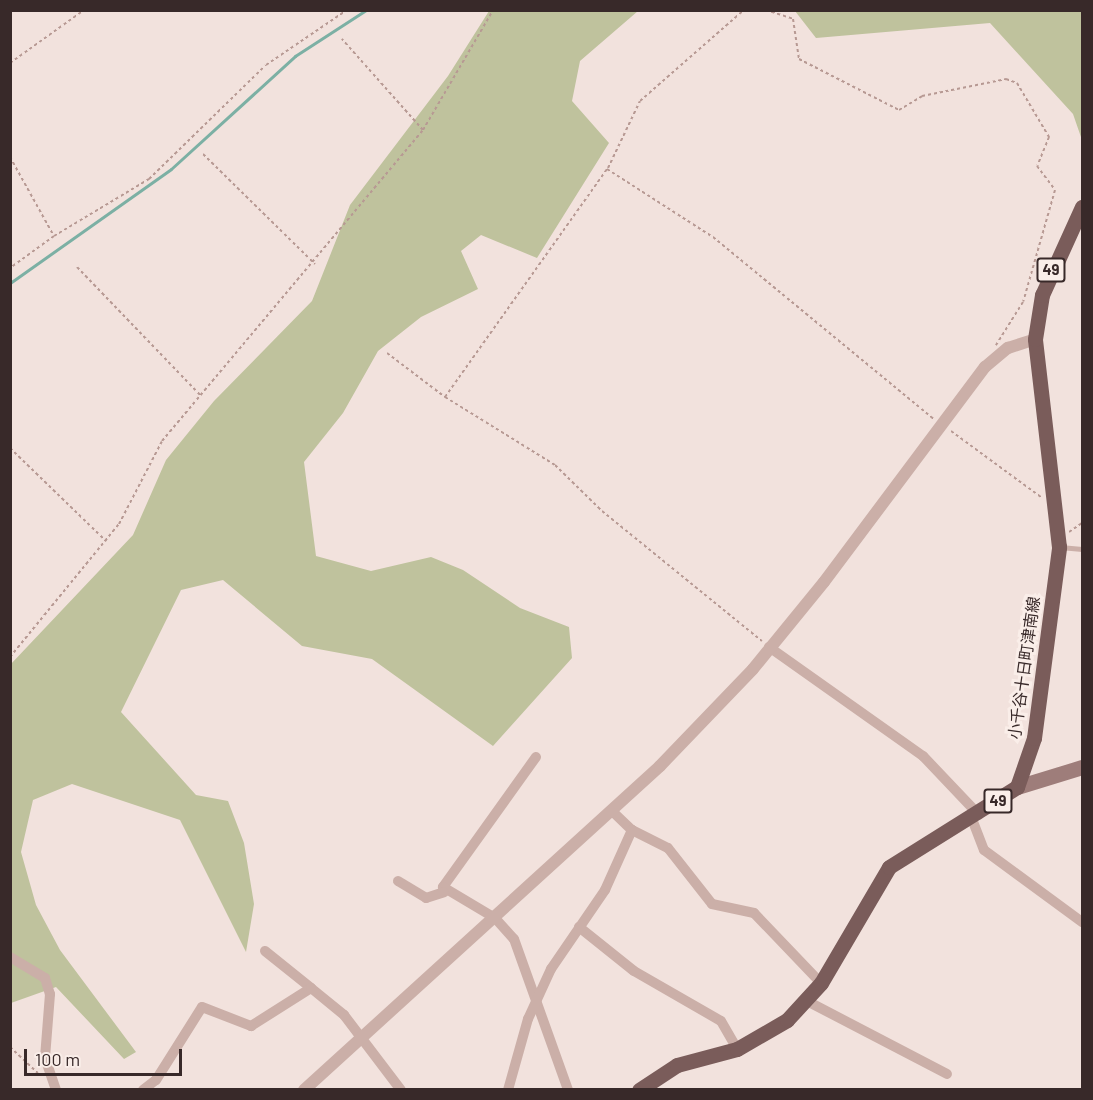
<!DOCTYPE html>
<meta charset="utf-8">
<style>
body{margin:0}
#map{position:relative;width:1093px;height:1100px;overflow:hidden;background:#f2e2dd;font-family:Barlow,"Noto Sans JP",sans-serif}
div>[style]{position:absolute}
.green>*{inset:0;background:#bfc29d}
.stream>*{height:3px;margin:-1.5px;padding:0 1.5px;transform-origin:1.5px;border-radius:1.5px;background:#7cb0a4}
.path>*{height:2px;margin-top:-1px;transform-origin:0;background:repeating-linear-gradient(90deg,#b79993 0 3px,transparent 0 6px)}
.service>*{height:5px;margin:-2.5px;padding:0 2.5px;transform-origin:2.5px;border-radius:2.5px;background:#cbafa8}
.minor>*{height:10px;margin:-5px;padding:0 5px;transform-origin:5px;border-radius:5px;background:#cbafa8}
.tertiary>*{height:12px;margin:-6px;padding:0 6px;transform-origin:6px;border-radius:6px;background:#cbafa8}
.secondary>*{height:15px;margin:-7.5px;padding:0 7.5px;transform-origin:7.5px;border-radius:7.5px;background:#9e7d7a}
.primary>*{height:15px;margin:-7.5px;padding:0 7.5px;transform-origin:7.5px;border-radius:7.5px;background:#7a5c5a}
span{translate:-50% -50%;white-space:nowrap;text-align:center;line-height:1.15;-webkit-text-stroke:6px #faeee9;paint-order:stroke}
.shield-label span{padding:2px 4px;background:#faeee9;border:2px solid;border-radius:4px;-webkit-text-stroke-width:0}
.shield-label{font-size:15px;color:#382929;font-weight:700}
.street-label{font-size:16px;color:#382929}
.frame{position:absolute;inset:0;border:12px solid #382929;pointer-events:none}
.scale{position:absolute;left:24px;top:1049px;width:158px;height:27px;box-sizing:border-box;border:3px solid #382929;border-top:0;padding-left:8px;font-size:18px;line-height:21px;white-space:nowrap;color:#382929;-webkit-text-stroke:4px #faeee9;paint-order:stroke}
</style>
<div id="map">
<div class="green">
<i style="clip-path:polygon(489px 11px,638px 11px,580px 61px,572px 101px,609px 143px,537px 258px,481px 235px,461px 251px,478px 289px,421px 317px,378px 351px,343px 413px,304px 462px,316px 556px,371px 571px,431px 557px,463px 570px,520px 608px,569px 627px,572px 658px,493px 746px,372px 659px,302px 646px,223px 580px,181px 590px,121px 712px,196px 795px,228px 801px,244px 843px,254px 904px,246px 952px,180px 820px,72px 784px,33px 800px,21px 852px,36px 905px,60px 950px,136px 1052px,124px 1059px,56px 987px,11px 1003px,10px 665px,133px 535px,166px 460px,214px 401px,312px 301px,350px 205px,448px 76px)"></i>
<i style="clip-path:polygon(795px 11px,1082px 11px,1082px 140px,1073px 114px,990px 23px,816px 38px)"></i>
</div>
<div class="stream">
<i style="left:10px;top:283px;width:197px;rotate:-35.3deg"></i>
<i style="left:171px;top:169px;width:168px;rotate:-42.3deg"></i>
<i style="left:295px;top:56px;width:85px;rotate:-32.9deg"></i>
</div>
<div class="path">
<i style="left:766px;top:10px;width:28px;rotate:18deg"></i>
<i style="left:793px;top:19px;width:40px;rotate:81.5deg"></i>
<i style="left:799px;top:59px;width:112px;rotate:27deg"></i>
<i style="left:899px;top:110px;width:27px;rotate:-31deg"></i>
<i style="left:922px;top:96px;width:86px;rotate:-11.4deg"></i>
<i style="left:1006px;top:79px;width:12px;rotate:20deg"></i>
<i style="left:1017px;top:83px;width:63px;rotate:59.3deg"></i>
<i style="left:1049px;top:137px;width:31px;rotate:112deg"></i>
<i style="left:1037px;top:166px;width:30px;rotate:53deg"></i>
<i style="left:1055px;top:190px;width:116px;rotate:105.9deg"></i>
<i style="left:1023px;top:302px;width:51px;rotate:122.1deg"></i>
<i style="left:10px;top:63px;width:91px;rotate:-35.6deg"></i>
<i style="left:423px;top:130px;width:139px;rotate:-59.7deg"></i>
<i style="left:203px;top:154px;width:157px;rotate:44.5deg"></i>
<i style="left:10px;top:157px;width:90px;rotate:60.9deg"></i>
<i style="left:54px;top:236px;width:54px;rotate:144deg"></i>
<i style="left:608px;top:168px;width:74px;rotate:-64.5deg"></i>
<i style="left:640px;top:101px;width:138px;rotate:-41.2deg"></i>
<i style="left:54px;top:236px;width:111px;rotate:-31deg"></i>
<i style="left:149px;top:179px;width:163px;rotate:-44.3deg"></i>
<i style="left:266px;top:65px;width:98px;rotate:-34.2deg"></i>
<i style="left:77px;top:267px;width:179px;rotate:46.1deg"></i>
<i style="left:387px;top:353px;width:73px;rotate:37.2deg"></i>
<i style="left:445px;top:397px;width:129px;rotate:31.7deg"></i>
<i style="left:555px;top:465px;width:66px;rotate:44.4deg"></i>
<i style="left:602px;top:511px;width:206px;rotate:39.1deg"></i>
<i style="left:445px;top:397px;width:280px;rotate:-54.6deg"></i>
<i style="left:607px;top:169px;width:126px;rotate:32.7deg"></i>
<i style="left:713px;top:237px;width:286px;rotate:39.5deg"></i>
<i style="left:951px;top:431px;width:112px;rotate:36.3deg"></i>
<i style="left:10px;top:448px;width:134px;rotate:44.1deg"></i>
<i style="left:1069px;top:532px;width:16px;rotate:-35deg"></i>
<i style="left:10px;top:657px;width:172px;rotate:-50.7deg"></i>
<i style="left:119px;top:524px;width:93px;rotate:-62.6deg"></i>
<i style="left:162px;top:441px;width:406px;rotate:-50deg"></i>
<i style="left:423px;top:130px;width:122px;rotate:-131.7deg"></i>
<i style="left:10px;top:1047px;width:38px;rotate:43deg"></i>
</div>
<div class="service">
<i style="left:1060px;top:547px;width:22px;rotate:5deg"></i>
</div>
<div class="minor">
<i style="left:769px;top:647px;width:189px;rotate:35.3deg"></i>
<i style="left:923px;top:756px;width:81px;rotate:46.5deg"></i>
<i style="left:536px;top:757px;width:160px;rotate:125.6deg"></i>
<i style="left:443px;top:887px;width:61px;rotate:30.8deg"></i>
<i style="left:495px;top:918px;width:28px;rotate:48deg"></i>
<i style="left:514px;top:939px;width:160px;rotate:70.3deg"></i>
<i style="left:612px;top:811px;width:28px;rotate:44deg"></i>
<i style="left:632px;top:830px;width:40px;rotate:26.6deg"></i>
<i style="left:668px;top:848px;width:71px;rotate:51.8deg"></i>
<i style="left:712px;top:904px;width:43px;rotate:12.1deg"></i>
<i style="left:754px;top:913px;width:97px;rotate:46.3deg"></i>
<i style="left:972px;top:819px;width:33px;rotate:69deg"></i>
<i style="left:984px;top:850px;width:122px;rotate:36.3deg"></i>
<i style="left:398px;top:881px;width:33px;rotate:31deg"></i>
<i style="left:426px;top:898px;width:19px;rotate:-18deg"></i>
<i style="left:579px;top:927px;width:70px;rotate:38.7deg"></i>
<i style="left:634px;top:971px;width:100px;rotate:29.9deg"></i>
<i style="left:721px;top:1021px;width:32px;rotate:60deg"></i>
<i style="left:265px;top:951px;width:59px;rotate:38.8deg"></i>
<i style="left:10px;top:957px;width:41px;rotate:31deg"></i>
<i style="left:45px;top:978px;width:17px;rotate:73deg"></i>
<i style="left:50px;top:994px;width:64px;rotate:94.5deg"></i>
<i style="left:45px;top:1058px;width:34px;rotate:71deg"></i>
<i style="left:805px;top:1000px;width:160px;rotate:27.5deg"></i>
<i style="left:143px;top:1090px;width:16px;rotate:-38deg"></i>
<i style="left:156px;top:1080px;width:86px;rotate:-57.8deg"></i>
<i style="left:202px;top:1007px;width:53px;rotate:21.2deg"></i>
<i style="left:251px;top:1026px;width:71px;rotate:-32.3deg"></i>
<i style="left:311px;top:988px;width:43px;rotate:39.3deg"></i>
<i style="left:344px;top:1015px;width:94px;rotate:52.8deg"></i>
<i style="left:508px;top:1090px;width:74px;rotate:-74.3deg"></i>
<i style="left:528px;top:1019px;width:55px;rotate:-65.3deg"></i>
<i style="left:551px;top:969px;width:96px;rotate:-55.6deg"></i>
<i style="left:605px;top:890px;width:66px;rotate:-65.8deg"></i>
</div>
<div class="tertiary">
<i style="left:304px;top:1090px;width:481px;rotate:-42.3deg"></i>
<i style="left:660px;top:766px;width:134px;rotate:-46.2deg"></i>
<i style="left:753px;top:669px;width:112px;rotate:-50.8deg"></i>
<i style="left:824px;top:582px;width:269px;rotate:-53.2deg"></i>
<i style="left:985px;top:367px;width:30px;rotate:-40deg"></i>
<i style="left:1008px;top:348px;width:28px;rotate:-18deg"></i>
</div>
<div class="secondary">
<i style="left:1017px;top:787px;width:68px;rotate:-17.1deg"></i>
</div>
<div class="primary">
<i style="left:639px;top:1090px;width:45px;rotate:-33.3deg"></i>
<i style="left:677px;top:1065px;width:62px;rotate:-14.9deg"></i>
<i style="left:737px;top:1049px;width:58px;rotate:-30.1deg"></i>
<i style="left:787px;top:1020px;width:50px;rotate:-47.4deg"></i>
<i style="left:821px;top:983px;width:134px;rotate:-59.6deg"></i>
<i style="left:889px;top:867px;width:151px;rotate:-32deg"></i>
<i style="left:1017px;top:787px;width:52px;rotate:-70.9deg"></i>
<i style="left:1034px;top:738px;width:193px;rotate:-82.5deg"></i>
<i style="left:1059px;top:547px;width:209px;rotate:-96.6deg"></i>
<i style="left:1035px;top:339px;width:45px;rotate:-81deg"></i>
<i style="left:1042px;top:295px;width:97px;rotate:-65.6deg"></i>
</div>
<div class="shield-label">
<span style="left:1051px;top:270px">49</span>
<span style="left:998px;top:801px">49</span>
</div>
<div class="street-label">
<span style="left:1024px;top:668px;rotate:-82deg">小千谷十日町津南線</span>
</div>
<div class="frame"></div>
<div class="scale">100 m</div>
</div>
